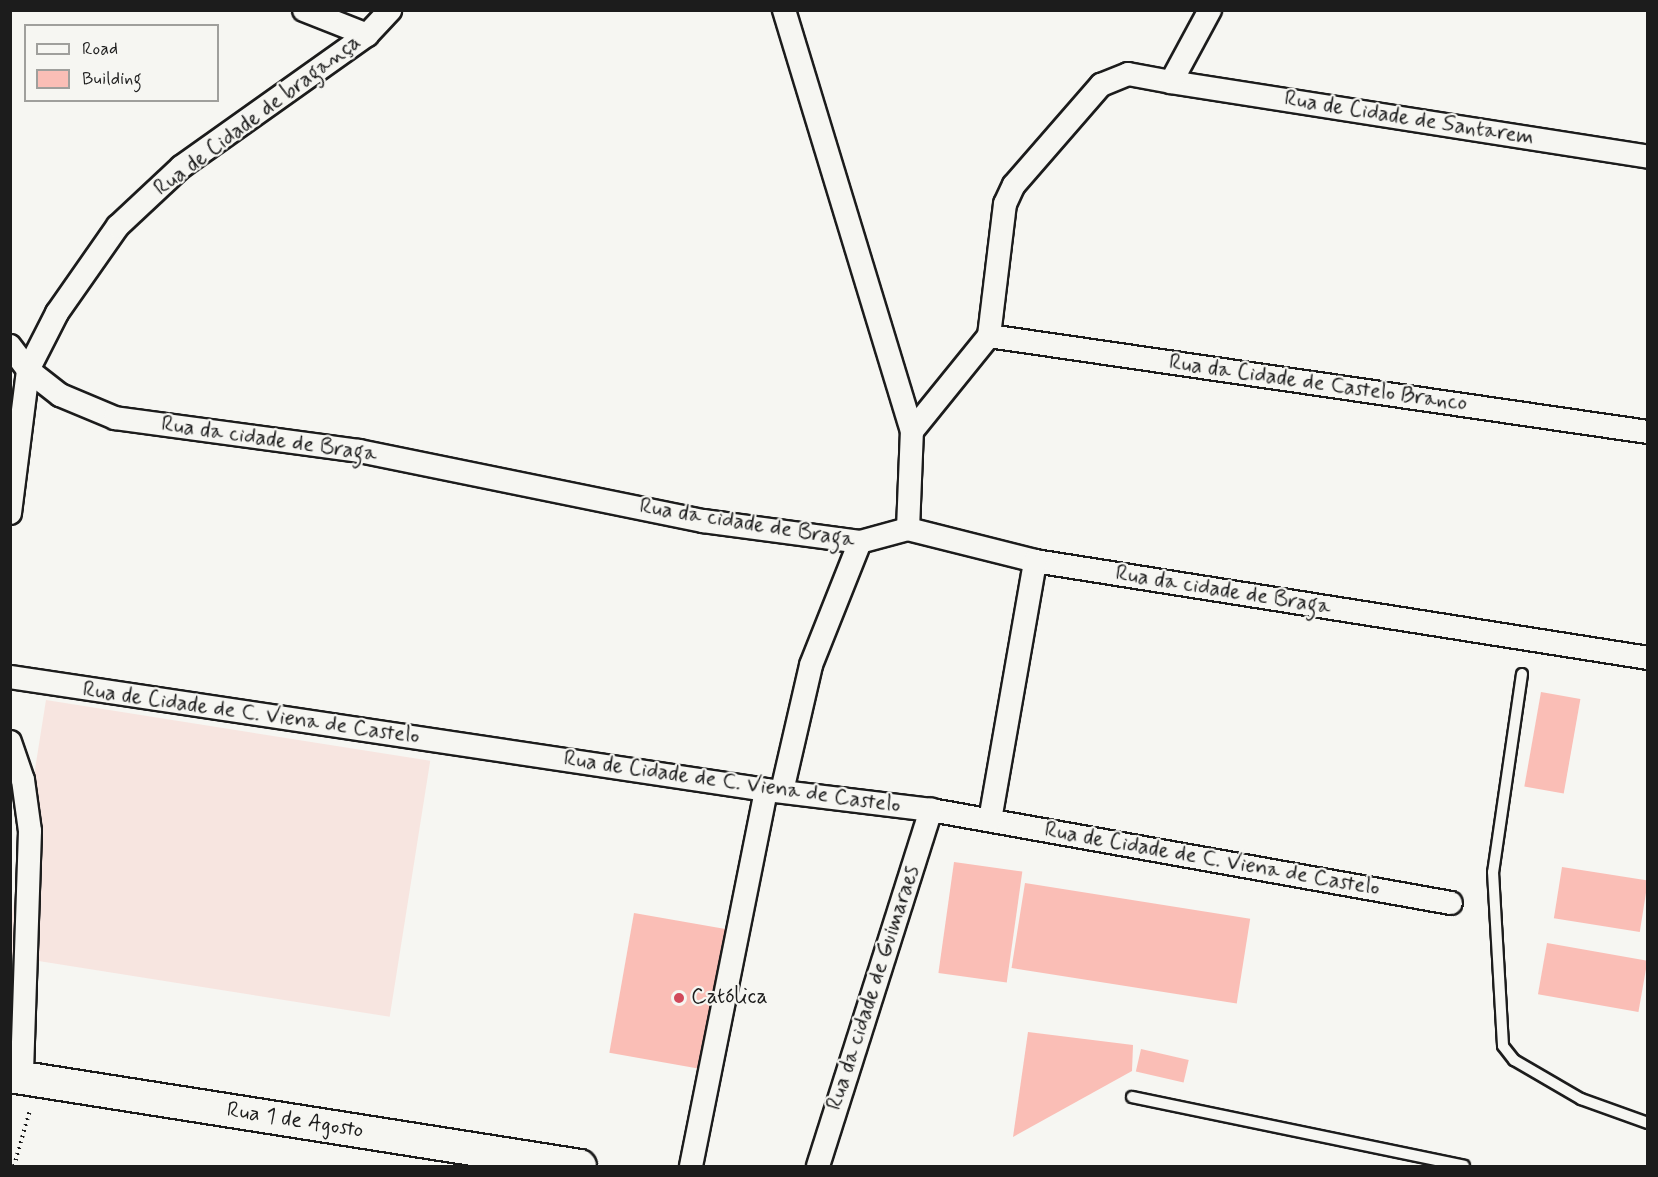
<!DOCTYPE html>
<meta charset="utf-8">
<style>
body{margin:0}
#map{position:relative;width:1658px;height:1177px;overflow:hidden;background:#f6f6f2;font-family:Mynerve,sans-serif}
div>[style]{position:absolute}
.built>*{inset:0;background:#f7e5e0;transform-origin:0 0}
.building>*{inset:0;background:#fabeb6;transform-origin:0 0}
.path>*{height:4px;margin-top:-2px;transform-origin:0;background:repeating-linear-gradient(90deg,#1c1c1c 0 1.5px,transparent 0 6px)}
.roads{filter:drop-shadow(2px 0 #1c1c1c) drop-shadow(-2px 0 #1c1c1c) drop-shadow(0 2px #1c1c1c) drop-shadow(0 -2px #1c1c1c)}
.service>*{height:10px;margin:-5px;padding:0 5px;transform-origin:5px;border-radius:5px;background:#f6f6f2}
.minor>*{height:22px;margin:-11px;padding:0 11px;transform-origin:11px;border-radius:11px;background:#f6f6f2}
.secondary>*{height:32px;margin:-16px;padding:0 16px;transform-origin:16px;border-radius:16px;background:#f6f6f2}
.dots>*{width:16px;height:16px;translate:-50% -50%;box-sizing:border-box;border:3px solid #f6f6f2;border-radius:50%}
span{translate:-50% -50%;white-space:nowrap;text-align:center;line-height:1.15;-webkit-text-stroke:4.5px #f6f6f2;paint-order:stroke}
.street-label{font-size:22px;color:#1c1c1c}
.poi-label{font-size:22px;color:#1c1c1c}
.left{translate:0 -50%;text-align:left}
.frame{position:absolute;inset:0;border:12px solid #1c1c1c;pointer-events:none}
.legend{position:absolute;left:24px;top:24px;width:195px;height:78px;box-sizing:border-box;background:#f6f6f2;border:2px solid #9f9f9c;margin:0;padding:8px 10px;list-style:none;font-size:18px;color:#1c1c1c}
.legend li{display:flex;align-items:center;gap:12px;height:30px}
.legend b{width:30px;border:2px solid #9f9f9c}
</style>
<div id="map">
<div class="built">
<i style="left:46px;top:700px;width:389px;height:259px;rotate:9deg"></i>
</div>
<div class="building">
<i style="left:1541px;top:692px;width:40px;height:96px;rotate:10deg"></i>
<i style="left:954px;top:862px;width:69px;height:112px;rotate:8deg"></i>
<i style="left:1562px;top:867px;width:87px;height:52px;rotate:9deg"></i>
<i style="left:1025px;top:883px;width:228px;height:86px;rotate:9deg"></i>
<i style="left:634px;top:913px;width:100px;height:142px;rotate:10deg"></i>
<i style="left:1547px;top:943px;width:102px;height:52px;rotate:10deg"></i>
<i style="clip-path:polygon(1028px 1032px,1133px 1045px,1132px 1071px,1013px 1137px)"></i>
<i style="left:1141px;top:1049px;width:49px;height:23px;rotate:13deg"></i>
</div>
<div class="path">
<i style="left:14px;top:1166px;width:58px;rotate:-74.1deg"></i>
</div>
<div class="roads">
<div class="service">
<i style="left:1522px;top:674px;width:200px;rotate:98.3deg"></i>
<i style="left:1493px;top:872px;width:174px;rotate:86.7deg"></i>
<i style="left:1503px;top:1046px;width:18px;rotate:52deg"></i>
<i style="left:1514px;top:1060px;width:78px;rotate:30.2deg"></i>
<i style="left:1581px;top:1099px;width:71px;rotate:19.7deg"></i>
<i style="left:1132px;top:1097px;width:339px;rotate:11.7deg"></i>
</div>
<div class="minor">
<i style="left:304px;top:10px;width:68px;rotate:21.6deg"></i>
<i style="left:784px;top:10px;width:440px;rotate:73.1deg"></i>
<i style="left:1171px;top:82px;width:483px;rotate:8.9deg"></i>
<i style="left:989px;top:336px;width:666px;rotate:8.29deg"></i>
<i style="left:10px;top:346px;width:30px;rotate:53deg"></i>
<i style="left:28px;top:370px;width:41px;rotate:38deg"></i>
<i style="left:60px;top:395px;width:60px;rotate:22.7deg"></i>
<i style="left:115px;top:418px;width:246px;rotate:7.7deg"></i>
<i style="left:359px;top:451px;width:351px;rotate:11.5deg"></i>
<i style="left:703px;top:521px;width:158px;rotate:7.6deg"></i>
<i style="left:860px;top:542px;width:50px;rotate:-15.2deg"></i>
<i style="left:908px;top:529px;width:131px;rotate:14.1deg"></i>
<i style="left:1035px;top:561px;width:621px;rotate:8.99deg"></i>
<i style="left:10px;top:513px;width:144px;rotate:-82.8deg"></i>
<i style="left:28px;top:370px;width:64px;rotate:-63deg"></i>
<i style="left:57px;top:313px;width:106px;rotate:-55deg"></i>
<i style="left:118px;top:226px;width:86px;rotate:-43.1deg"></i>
<i style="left:181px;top:167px;width:228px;rotate:-35.4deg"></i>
<i style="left:367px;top:35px;width:34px;rotate:-47deg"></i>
<i style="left:908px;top:529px;width:98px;rotate:-87.7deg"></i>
<i style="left:912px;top:431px;width:122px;rotate:-51deg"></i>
<i style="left:989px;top:336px;width:133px;rotate:-83.1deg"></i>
<i style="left:1005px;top:204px;width:21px;rotate:-65deg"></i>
<i style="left:1014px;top:185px;width:133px;rotate:-49deg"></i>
<i style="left:1101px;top:85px;width:29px;rotate:-22deg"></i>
<i style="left:1128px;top:74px;width:44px;rotate:10.5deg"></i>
<i style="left:1171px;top:82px;width:82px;rotate:-61.6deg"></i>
<i style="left:10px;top:677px;width:764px;rotate:8.5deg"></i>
<i style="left:766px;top:790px;width:166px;rotate:6.9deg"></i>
<i style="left:931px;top:810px;width:528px;rotate:10.14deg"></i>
<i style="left:10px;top:742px;width:40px;rotate:71.1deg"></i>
<i style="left:23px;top:780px;width:51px;rotate:82.2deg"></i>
<i style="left:30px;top:831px;width:247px;rotate:91.9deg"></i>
<i style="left:782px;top:791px;width:129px;rotate:-77deg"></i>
<i style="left:811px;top:665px;width:132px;rotate:-68.3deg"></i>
<i style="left:990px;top:820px;width:263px;rotate:-80.1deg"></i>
<i style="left:691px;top:1166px;width:383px;rotate:-78.7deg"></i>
<i style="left:818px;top:1166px;width:374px;rotate:-72.4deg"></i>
</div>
<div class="secondary">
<i style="left:10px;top:1076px;width:577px;rotate:8.97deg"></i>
</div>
</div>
<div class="dots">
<i style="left:679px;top:998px;background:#d1495b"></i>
</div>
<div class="street-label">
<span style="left:258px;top:116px;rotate:-37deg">Rua de Cidade de bragança</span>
<span style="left:1409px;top:119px;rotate:9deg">Rua de Cidade de Santarem</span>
<span style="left:1318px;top:384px;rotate:8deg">Rua da Cidade de Castelo Branco</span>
<span style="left:269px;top:440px;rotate:8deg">Rua da cidade de Braga</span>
<span style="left:747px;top:524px;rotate:9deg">Rua da cidade de Braga</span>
<span style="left:1223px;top:591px;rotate:9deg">Rua da cidade de Braga</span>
<span style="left:251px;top:714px;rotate:8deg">Rua de Cidade de C. Viena de Castelo</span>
<span style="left:732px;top:783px;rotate:8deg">Rua de Cidade de C. Viena de Castelo</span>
<span style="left:1212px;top:860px;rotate:10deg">Rua de Cidade de C. Viena de Castelo</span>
<span style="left:874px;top:988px;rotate:-72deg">Rua da cidade de Guimaraes</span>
<span style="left:295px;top:1121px;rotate:9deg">Rua 1 de Agosto</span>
</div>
<div class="poi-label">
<span class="left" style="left:691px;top:998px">Católica</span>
</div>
<div class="frame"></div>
<ul class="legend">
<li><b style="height:8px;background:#f6f6f2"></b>Road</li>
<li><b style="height:16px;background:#fabeb6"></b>Building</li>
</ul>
</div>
